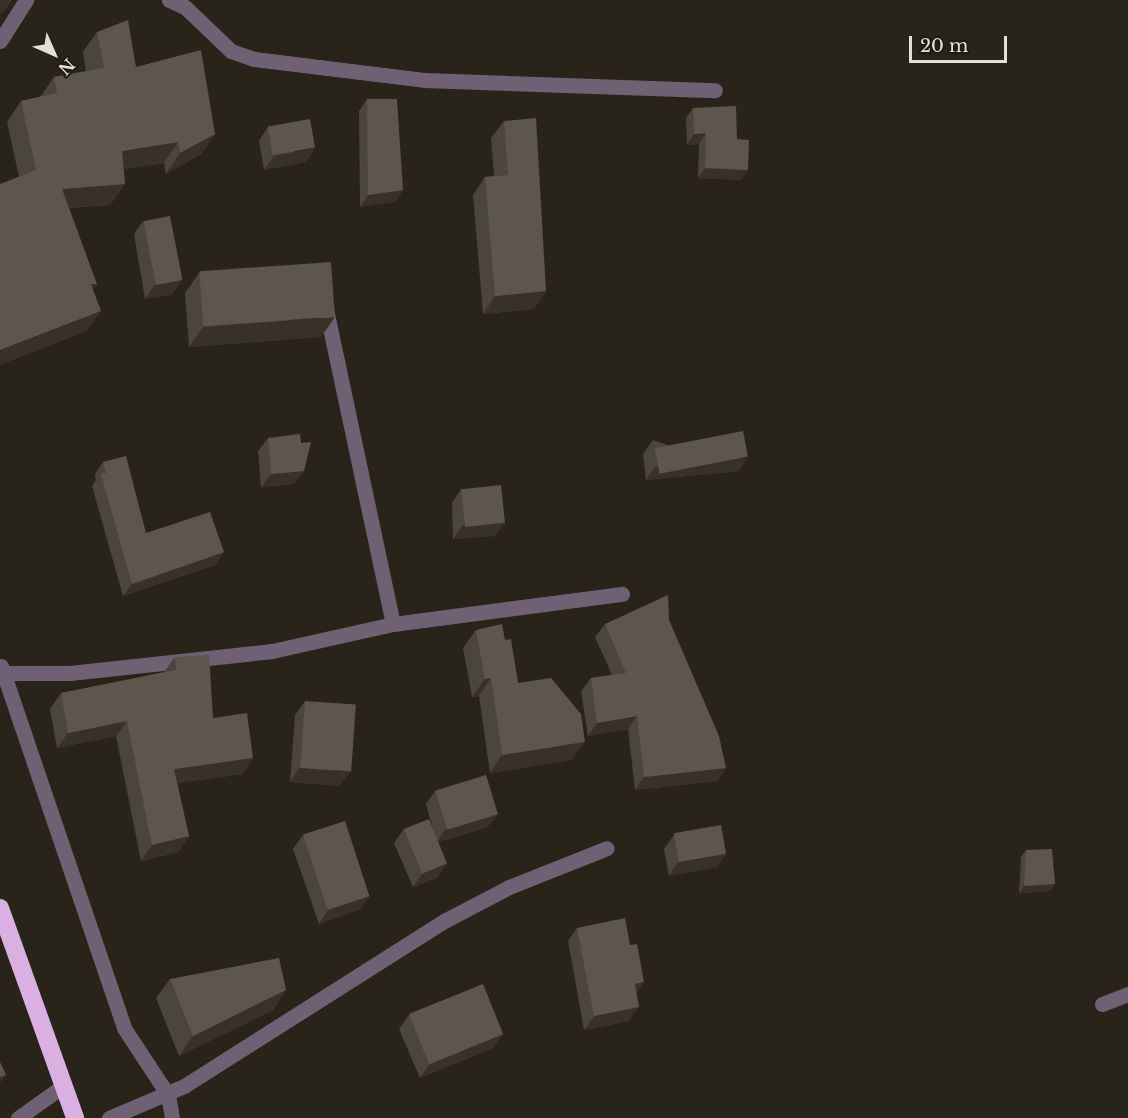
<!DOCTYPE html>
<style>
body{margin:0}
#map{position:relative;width:1128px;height:1118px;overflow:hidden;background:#29241a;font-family:"Libre Baskerville",serif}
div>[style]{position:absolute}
.street>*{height:15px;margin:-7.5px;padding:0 7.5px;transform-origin:7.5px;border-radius:7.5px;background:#706074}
.highway>*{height:18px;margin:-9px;padding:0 9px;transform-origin:9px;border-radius:9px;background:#dab0e3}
.wall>*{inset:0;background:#4b463b}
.shaded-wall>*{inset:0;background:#373127}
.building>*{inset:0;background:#5c564c;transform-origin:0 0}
span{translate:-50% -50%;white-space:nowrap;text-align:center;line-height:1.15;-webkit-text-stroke:4.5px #201b11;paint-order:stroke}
.north{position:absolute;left:24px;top:24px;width:60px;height:60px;-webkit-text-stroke:4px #201b11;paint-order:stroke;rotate:135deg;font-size:16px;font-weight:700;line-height:24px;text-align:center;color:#e3e0d9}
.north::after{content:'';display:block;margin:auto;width:21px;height:27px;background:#e3e0d9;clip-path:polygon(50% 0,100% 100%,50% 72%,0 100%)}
.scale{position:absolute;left:909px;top:36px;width:98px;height:27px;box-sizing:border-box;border:3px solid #e3e0d9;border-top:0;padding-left:8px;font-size:18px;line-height:21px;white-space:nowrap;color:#e3e0d9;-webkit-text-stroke:4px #201b11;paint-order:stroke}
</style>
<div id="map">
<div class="street">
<i style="left:169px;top:0;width:17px;rotate:24deg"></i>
<i style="left:185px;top:7px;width:64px;rotate:43.7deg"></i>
<i style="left:231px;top:51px;width:24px;rotate:19deg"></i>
<i style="left:254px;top:59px;width:171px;rotate:7deg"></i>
<i style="left:424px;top:80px;width:291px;rotate:2deg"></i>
<i style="left:0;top:41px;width:49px;rotate:-57.6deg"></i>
<i style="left:326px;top:309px;width:322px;rotate:78deg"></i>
<i style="left:1px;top:666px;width:382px;rotate:71.2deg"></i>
<i style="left:124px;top:1028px;width:80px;rotate:56.7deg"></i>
<i style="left:168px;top:1095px;width:23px;rotate:80deg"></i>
<i style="left:0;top:673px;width:70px"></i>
<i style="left:70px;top:673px;width:203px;rotate:-6.2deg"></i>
<i style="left:272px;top:651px;width:124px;rotate:-12.6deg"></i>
<i style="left:393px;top:624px;width:231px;rotate:-7.5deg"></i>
<i style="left:1102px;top:1004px;width:28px;rotate:-21deg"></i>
<i style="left:18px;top:1118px;width:55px;rotate:-35.4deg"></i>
<i style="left:109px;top:1118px;width:82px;rotate:-23.1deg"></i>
<i style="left:184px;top:1086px;width:310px;rotate:-32.4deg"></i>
<i style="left:446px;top:920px;width:71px;rotate:-27.6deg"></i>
<i style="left:509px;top:887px;width:105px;rotate:-21.7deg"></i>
</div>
<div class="highway">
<i style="left:0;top:908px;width:223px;rotate:70.3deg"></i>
</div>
<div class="wall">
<i style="clip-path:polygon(97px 32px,136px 67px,215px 134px,201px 154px,166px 174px,164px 163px,124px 169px,125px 184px,110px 205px,69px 208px,93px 290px,87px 331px,19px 177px,7px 122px,21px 101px,40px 97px,54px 77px,86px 71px,83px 52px)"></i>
<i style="clip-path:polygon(367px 99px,403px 190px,395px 202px,360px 207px,359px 111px)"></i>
<i style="clip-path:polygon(693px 108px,737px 139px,748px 170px,741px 180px,698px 178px,699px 144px,687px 145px,686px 118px)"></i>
<i style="clip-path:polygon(504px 121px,546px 291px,534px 309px,483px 314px,473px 195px,485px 177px,494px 176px,491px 138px)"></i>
<i style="clip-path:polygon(268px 127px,306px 162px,264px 170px,259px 141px)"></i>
<i style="clip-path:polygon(143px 221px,182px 280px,172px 294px,145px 299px,134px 234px)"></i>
<i style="clip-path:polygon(199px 273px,321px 337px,189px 347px,185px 293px)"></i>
<i style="clip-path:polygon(268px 438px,304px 471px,294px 484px,261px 487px,258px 451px)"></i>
<i style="clip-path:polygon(653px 440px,739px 471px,646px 480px,643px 454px)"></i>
<i style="clip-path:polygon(103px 462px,146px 533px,224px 552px,215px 565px,123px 596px,92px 486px,96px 480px,95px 474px)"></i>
<i style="clip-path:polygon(461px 489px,495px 536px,453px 539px,452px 503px)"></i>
<i style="clip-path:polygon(669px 620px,726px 768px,717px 781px,635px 790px,628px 729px,588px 736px,581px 691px,591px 678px,612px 675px,595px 637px,605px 624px)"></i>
<i style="clip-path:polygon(476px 630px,505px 640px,518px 683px,572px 760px,490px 773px,479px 696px,472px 697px,463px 648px)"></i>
<i style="clip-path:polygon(175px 657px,213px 718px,243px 774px,177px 783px,189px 836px,178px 852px,141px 861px,116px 736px,57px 748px,50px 709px,61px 693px,164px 672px)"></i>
<i style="clip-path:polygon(305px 701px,340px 786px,290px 782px,295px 715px)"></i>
<i style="clip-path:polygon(435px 791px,488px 827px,438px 842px,438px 877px,413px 887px,394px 843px,404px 829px,433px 829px,426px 804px)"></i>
<i style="clip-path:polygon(303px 835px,360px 909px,319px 924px,293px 849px)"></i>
<i style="clip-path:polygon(674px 835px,726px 854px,717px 867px,669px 876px,664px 849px)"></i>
<i style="clip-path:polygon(1026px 850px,1055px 884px,1050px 891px,1019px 893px,1021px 857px)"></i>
<i style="clip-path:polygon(577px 928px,636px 994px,629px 1021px,584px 1030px,568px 941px)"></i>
<i style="clip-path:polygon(170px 979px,286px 990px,273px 1010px,179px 1056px,156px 998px)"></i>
<i style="clip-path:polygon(409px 1015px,503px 1034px,493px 1048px,420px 1078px,399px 1029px)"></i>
</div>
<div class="shaded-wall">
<i style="clip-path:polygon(0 0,12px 0,3px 13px,0 13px)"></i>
<i style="clip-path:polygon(706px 133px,699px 144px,687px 145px,694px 134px)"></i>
<i style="clip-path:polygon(215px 134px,201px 154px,166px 174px,180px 153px)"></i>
<i style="clip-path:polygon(178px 142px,164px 163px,108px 172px,122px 151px)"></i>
<i style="clip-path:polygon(315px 148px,306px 162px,264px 170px,274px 156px)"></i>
<i style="clip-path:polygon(705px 168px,748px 170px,741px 180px,698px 178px)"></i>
<i style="clip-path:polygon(125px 184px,110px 205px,47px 209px,62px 189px)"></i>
<i style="clip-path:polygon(403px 190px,395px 202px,360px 207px,368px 195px)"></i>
<i style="clip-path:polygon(182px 280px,172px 294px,145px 299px,155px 285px)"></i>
<i style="clip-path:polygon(91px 284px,97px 284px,83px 305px)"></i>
<i style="clip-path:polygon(546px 291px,534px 309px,483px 314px,495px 296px)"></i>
<i style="clip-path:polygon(101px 311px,87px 331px,0 365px,0 350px)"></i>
<i style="clip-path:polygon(335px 317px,321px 337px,189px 347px,203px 327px)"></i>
<i style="clip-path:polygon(748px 457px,739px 471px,646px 480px,655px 467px)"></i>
<i style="clip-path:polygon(304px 471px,294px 484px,261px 487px,271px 474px)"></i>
<i style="clip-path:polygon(505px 523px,495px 536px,453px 539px,463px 525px)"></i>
<i style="clip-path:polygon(224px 552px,215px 565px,123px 596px,132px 584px)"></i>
<i style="clip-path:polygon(491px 678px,479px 696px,472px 697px,485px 679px)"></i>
<i style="clip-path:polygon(637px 716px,628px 729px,588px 736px,597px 723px)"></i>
<i style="clip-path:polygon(127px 721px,116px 736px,57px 748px,68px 733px)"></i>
<i style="clip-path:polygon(585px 742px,572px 760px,490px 773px,502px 755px)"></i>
<i style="clip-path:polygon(253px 758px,243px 774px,163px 785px,174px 769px)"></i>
<i style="clip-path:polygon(299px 768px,350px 772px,340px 786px,290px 782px)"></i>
<i style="clip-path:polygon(726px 768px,717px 781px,635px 790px,644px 777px)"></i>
<i style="clip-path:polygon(498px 814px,488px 827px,437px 842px,446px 828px)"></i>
<i style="clip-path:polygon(189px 836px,178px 852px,141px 861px,152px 845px)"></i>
<i style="clip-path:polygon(726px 854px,717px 867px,669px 876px,678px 862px)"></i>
<i style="clip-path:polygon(447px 863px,438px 877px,413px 887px,422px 874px)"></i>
<i style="clip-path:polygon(1055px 884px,1050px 891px,1019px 893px,1024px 886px)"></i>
<i style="clip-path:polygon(370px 896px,360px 909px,319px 924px,328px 910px)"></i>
<i style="clip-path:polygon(644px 982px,635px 996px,635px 984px)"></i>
<i style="clip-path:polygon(286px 990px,273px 1010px,179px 1056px,193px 1036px)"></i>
<i style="clip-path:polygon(639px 1007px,629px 1021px,584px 1030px,594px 1016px)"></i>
<i style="clip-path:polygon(503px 1034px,493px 1048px,420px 1078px,429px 1065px)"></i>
<i style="clip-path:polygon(6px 1075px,0 1083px,0 1077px)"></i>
</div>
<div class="building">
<i style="clip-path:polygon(128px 20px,136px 67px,201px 50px,215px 134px,180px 153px,178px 142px,122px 151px,125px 184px,62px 189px,97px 284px,91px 284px,101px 311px,0 350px,0 184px,36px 170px,21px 101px,57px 93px,54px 77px,104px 68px,97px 32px)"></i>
<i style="clip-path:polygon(367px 99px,397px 99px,403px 190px,368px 195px)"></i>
<i style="clip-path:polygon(736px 106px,737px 139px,749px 140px,748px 170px,705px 168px,706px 133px,694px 134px,693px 108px)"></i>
<i style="clip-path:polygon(536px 118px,546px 291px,495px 296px,485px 177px,508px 175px,504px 121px)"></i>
<i style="left:310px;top:119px;width:29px;height:43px;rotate:80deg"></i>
<i style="left:170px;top:216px;width:65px;height:27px;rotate:79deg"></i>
<i style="left:331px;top:262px;width:55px;height:132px;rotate:86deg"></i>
<i style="left:743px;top:431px;width:26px;height:90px;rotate:79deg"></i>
<i style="clip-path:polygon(300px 434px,301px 443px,311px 442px,304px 471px,271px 474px,268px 438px)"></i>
<i style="clip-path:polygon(126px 456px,146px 533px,210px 512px,224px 552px,132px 584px,101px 474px,106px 473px,103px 462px)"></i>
<i style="left:501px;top:485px;width:38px;height:40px;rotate:84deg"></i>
<i style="clip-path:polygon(668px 595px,669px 620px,719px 736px,726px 768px,644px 777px,637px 716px,597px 723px,591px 678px,626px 673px,605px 624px)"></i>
<i style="clip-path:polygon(502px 624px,505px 640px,511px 639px,518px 683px,551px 678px,581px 714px,585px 742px,502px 755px,491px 678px,485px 679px,476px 630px)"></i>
<i style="clip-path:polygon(209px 655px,213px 718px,247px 713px,253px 758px,174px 769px,189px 836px,152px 845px,127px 721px,68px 733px,61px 693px,176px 670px,175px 657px)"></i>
<i style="left:305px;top:701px;width:51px;height:67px;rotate:4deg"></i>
<i style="left:486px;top:775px;width:41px;height:53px;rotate:73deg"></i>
<i style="left:429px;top:819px;width:48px;height:27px;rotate:68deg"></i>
<i style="left:345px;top:821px;width:79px;height:44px;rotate:72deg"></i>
<i style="left:721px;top:825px;width:29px;height:48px;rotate:80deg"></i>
<i style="clip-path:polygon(1052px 849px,1055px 884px,1024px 886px,1026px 850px)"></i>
<i style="clip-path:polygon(625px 918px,630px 945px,637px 944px,644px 982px,635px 984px,639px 1007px,594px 1016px,577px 928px)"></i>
<i style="clip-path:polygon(279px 958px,286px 990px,193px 1036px,170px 979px)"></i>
<i style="left:483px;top:984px;width:54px;height:80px;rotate:68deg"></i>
<i style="clip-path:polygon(0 1062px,6px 1075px,0 1077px)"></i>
</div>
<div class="north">N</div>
<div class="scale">20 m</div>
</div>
